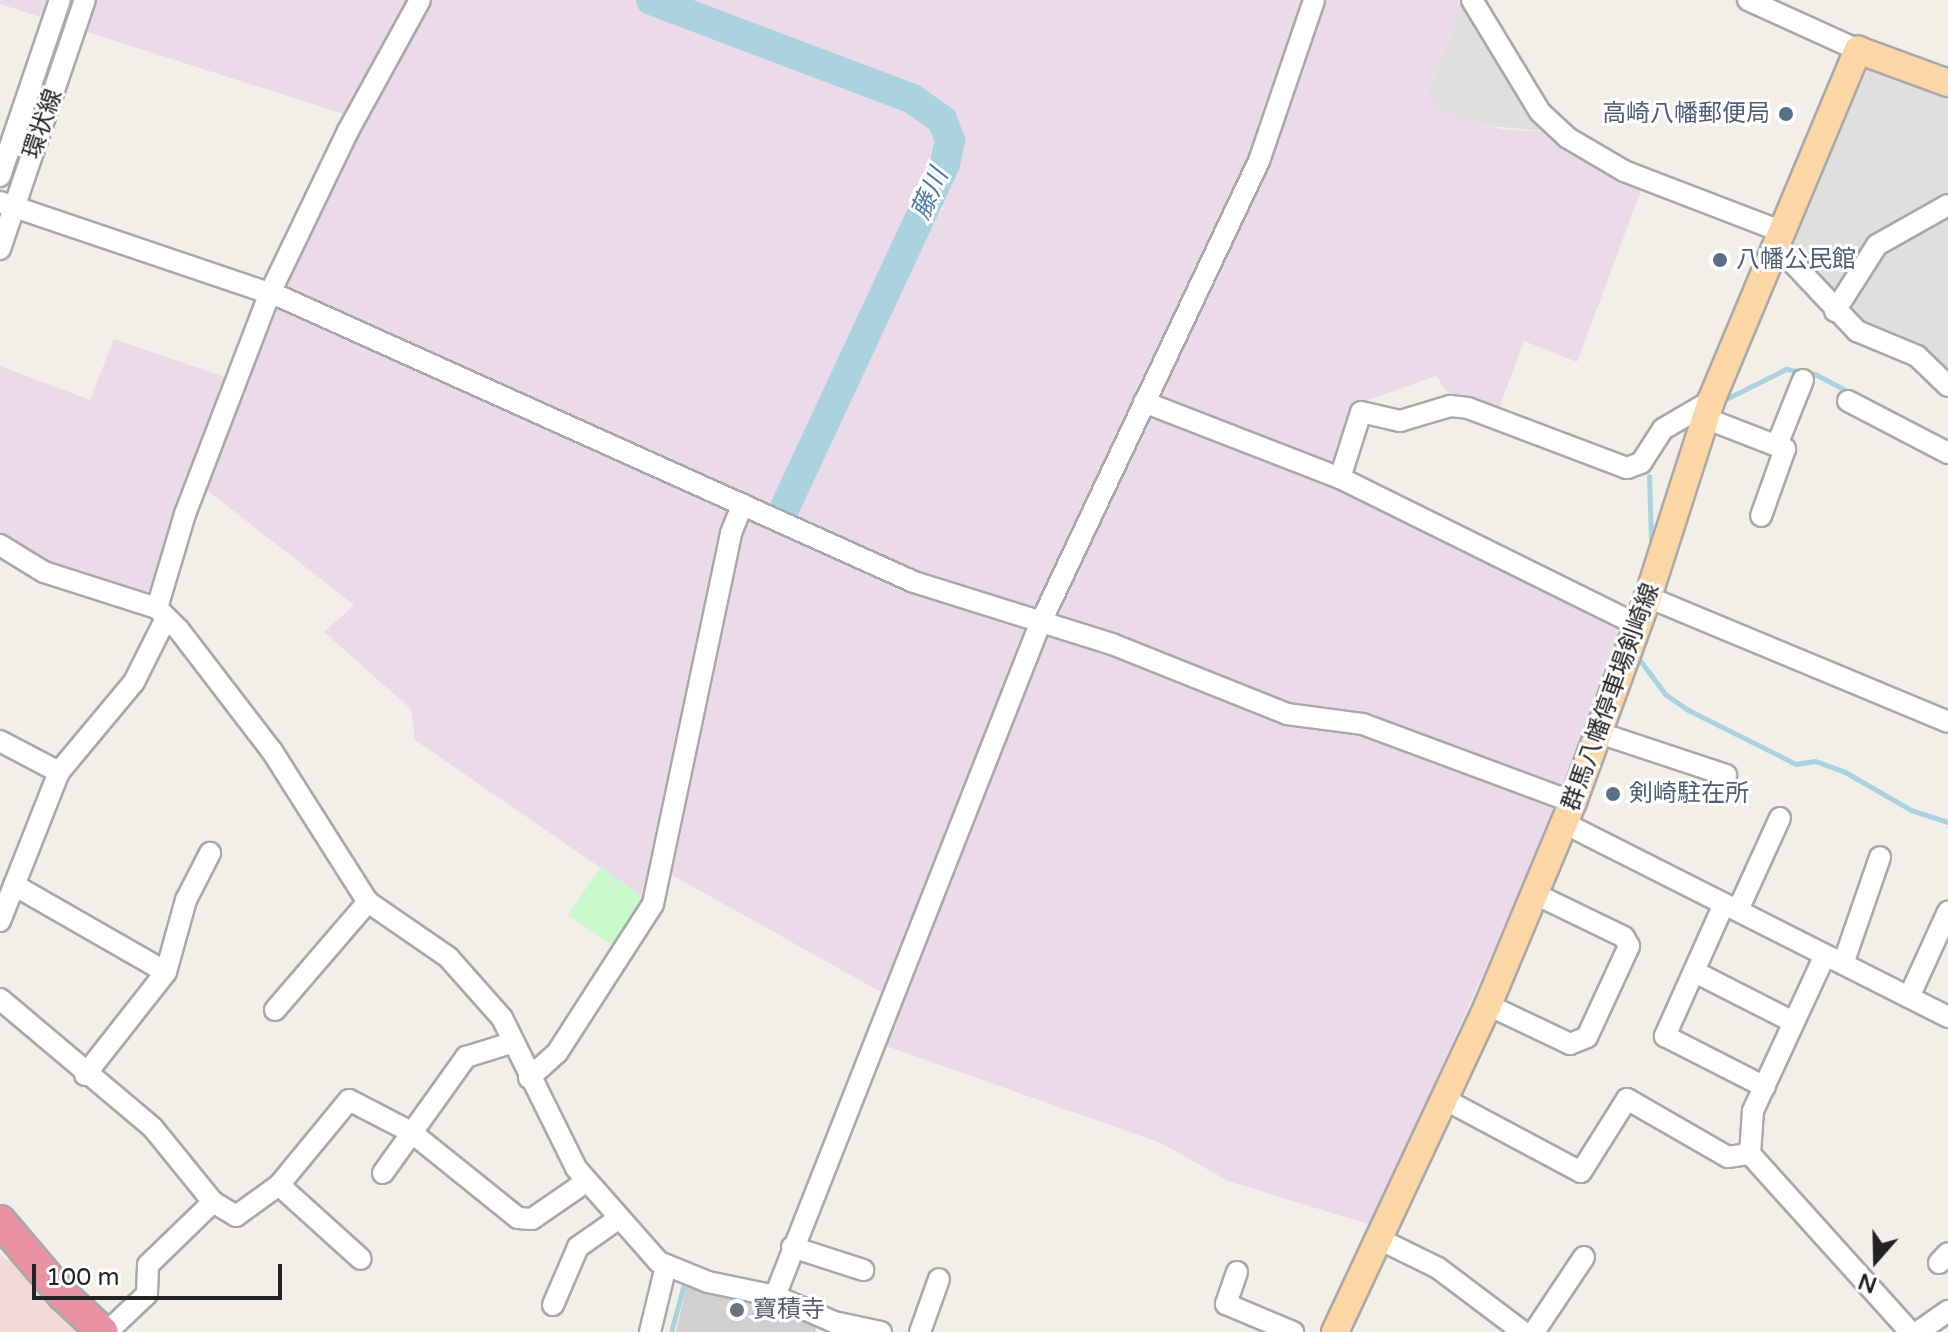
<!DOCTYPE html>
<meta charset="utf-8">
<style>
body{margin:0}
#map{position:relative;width:1948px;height:1332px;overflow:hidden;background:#f2efe9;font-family:"Varela Round","Noto Sans JP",sans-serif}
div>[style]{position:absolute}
.residential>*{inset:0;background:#e0dfdf}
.commercial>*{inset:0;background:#f2dad9}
.industrial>*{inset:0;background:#ebdbe8}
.religious>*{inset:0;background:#d0d0d0}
.park>*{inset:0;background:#c8facc;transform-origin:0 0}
.stream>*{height:5px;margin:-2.5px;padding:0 2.5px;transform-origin:2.5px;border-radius:2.5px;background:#aad3df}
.river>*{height:30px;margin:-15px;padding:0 15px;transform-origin:15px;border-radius:15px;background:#aad3df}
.roads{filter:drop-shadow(2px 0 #a9a9a9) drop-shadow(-2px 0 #a9a9a9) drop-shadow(0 2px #a9a9a9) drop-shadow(0 -2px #a9a9a9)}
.minor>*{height:20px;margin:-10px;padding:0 10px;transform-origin:10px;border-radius:10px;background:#fff}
.major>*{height:26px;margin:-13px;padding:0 13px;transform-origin:13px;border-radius:13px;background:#fcd6a4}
.highway>*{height:30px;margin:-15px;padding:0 15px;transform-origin:15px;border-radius:15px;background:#e892a2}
.dots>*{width:22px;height:22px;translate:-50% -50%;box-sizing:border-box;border:4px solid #fff;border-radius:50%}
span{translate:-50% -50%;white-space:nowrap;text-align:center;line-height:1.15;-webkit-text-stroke:6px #fff;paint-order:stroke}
.service-label{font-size:24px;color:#4e5e75}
.right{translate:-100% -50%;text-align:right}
.left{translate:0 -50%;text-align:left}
.street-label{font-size:24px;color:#222}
.worship-label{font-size:24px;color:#5b616d}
.water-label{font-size:26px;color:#4a7aab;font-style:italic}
.north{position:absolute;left:1836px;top:1220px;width:80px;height:80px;-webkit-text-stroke:6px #fff;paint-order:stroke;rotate:200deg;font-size:22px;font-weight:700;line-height:32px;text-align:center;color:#222}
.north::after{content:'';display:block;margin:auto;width:28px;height:36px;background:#222;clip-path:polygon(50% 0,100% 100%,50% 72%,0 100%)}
.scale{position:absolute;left:32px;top:1264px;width:250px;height:36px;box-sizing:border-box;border:4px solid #222;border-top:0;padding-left:10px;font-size:24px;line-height:28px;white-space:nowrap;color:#222;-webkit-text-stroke:6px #fff;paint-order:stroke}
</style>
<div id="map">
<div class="residential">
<i style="clip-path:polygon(1465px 0,1552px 132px,1472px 124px,1443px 111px,1427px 93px)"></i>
<i style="clip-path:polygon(1874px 64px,1948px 92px,1948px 379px,1875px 335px,1786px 248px,1868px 68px)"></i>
</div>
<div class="commercial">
<i style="clip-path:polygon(0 1254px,8px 1261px,15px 1254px,84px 1332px,0 1332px)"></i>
</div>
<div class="industrial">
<i style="clip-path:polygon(0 0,409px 0,350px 116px,0 4px)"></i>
<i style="clip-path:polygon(423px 0,1465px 0,1427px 92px,1443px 111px,1500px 129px,1552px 132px,1642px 188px,1577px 362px,1524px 341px,1498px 411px,1454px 402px,1436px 376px,1359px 403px,1336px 471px,1603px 612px,1612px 627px,1623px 628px,1568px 783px,1371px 1225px,1228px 1181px,1161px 1143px,883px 1045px,883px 993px,661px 869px,653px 904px,415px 740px,411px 709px,324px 632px,354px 605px,203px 487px,352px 134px,389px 77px)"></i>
<i style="clip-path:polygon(114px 339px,227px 378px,182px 491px,152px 589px,143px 594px,42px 563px,0 536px,0 366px,90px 400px)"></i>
</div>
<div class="religious">
<i style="clip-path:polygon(687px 1284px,774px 1300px,814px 1320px,817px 1327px,815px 1332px,676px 1332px)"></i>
</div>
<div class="park">
<i style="left:600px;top:868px;width:58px;height:57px;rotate:34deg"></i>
</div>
<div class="stream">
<i style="left:1722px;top:401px;width:72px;rotate:-26.6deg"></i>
<i style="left:1786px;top:369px;width:29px;rotate:10deg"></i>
<i style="left:1815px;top:374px;width:41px;rotate:27.8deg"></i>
<i style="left:1649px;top:476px;width:64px;rotate:88.2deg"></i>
<i style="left:1639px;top:659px;width:44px;rotate:53.4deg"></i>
<i style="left:1665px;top:694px;width:28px;rotate:35deg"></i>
<i style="left:1688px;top:710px;width:121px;rotate:26.6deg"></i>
<i style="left:1796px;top:764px;width:19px;rotate:-9deg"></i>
<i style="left:1815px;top:761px;width:32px;rotate:20deg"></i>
<i style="left:1845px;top:772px;width:76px;rotate:29.9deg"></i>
<i style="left:1911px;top:810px;width:39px;rotate:18deg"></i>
<i style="left:671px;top:1332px;width:50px;rotate:-74.8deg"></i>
</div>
<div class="river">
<i style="left:651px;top:0;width:278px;rotate:20.7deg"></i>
<i style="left:911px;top:98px;width:38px;rotate:35deg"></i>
<i style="left:942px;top:120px;width:22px;rotate:68deg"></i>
<i style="left:950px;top:140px;width:25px;rotate:102deg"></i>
<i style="left:945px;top:164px;width:381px;rotate:115deg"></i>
</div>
<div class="roads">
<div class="minor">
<i style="left:1472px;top:0;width:131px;rotate:58.7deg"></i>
<i style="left:1540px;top:112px;width:38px;rotate:43deg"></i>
<i style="left:1568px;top:138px;width:65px;rotate:30.5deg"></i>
<i style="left:1624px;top:171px;width:167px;rotate:21deg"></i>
<i style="left:1748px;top:0;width:121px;rotate:24.4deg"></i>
<i style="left:0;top:176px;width:186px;rotate:-71.2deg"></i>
<i style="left:0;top:202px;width:297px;rotate:18.7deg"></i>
<i style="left:281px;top:297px;width:694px;rotate:24.24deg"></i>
<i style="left:914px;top:582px;width:207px;rotate:17.4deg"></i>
<i style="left:1112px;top:644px;width:188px;rotate:21.8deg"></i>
<i style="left:1287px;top:714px;width:77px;rotate:7.5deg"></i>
<i style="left:1363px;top:724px;width:224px;rotate:20.4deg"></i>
<i style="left:1775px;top:244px;width:120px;rotate:46.7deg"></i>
<i style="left:1857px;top:331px;width:65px;rotate:22.6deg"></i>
<i style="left:1917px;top:356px;width:43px;rotate:44.1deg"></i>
<i style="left:0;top:249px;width:263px;rotate:-71.2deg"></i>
<i style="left:1835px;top:311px;width:78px;rotate:-57.5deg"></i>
<i style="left:1877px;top:245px;width:81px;rotate:-29.4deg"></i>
<i style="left:1848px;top:401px;width:113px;rotate:27.5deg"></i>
<i style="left:1144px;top:402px;width:210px;rotate:21.2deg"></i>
<i style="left:1340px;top:478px;width:332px;rotate:26.3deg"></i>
<i style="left:1705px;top:418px;width:86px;rotate:21.2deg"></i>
<i style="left:1785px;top:449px;width:71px;rotate:109.7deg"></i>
<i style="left:1777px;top:445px;width:70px;rotate:-68.2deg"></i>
<i style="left:1340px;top:478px;width:69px;rotate:-72.3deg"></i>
<i style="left:1361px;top:412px;width:40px;rotate:13deg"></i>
<i style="left:1400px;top:421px;width:52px;rotate:-16.7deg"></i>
<i style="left:1450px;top:406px;width:18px;rotate:6deg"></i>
<i style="left:1468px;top:408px;width:170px;rotate:20.7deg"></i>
<i style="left:1627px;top:468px;width:15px;rotate:-20deg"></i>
<i style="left:1641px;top:463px;width:40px;rotate:-57.1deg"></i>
<i style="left:1663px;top:429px;width:56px;rotate:-30.3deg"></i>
<i style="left:0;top:545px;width:52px;rotate:31.5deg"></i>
<i style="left:44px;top:572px;width:119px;rotate:17.7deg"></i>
<i style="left:157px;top:608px;width:31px;rotate:45deg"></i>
<i style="left:179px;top:630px;width:153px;rotate:52.5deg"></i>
<i style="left:272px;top:751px;width:179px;rotate:57.6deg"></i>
<i style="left:368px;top:902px;width:97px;rotate:34.5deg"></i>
<i style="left:448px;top:957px;width:81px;rotate:48.5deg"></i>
<i style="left:502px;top:1018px;width:167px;rotate:63.7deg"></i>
<i style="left:576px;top:1168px;width:125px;rotate:48.6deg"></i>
<i style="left:659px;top:1262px;width:53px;rotate:22.2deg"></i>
<i style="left:708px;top:1282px;width:68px;rotate:11.8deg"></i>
<i style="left:775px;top:1296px;width:64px;rotate:23.8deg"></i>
<i style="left:834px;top:1322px;width:48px;rotate:12deg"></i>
<i style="left:1648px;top:597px;width:325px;rotate:22.6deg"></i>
<i style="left:157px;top:608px;width:98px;rotate:-73.4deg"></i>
<i style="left:185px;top:514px;width:237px;rotate:-69deg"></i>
<i style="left:270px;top:293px;width:180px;rotate:-64.3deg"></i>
<i style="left:348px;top:131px;width:149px;rotate:-61.2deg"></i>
<i style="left:1599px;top:733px;width:134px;rotate:18.3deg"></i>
<i style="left:0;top:741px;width:67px;rotate:27.7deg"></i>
<i style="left:1564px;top:823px;width:430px;rotate:26.8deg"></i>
<i style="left:14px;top:885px;width:175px;rotate:29.8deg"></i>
<i style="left:1724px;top:904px;width:145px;rotate:114.1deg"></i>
<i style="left:1665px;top:1036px;width:112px;rotate:27deg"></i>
<i style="left:1738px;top:910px;width:101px;rotate:-65.5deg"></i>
<i style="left:0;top:921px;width:160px;rotate:-68.4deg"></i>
<i style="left:59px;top:772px;width:117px;rotate:-50.2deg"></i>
<i style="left:134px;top:682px;width:72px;rotate:-63.4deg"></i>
<i style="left:1825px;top:955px;width:172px;rotate:114.8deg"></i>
<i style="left:1753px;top:1111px;width:43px;rotate:94deg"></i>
<i style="left:1750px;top:1154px;width:239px;rotate:48deg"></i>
<i style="left:1843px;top:964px;width:113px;rotate:-70.9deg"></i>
<i style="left:1695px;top:972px;width:110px;rotate:27deg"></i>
<i style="left:1909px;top:997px;width:94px;rotate:-65.4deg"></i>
<i style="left:0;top:999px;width:200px;rotate:40.1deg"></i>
<i style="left:153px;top:1128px;width:95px;rotate:51deg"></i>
<i style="left:213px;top:1202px;width:27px;rotate:31deg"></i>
<i style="left:236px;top:1216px;width:53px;rotate:-35.8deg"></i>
<i style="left:279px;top:1185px;width:110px;rotate:-50.5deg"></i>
<i style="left:349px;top:1100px;width:70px;rotate:27.3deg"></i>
<i style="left:411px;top:1132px;width:137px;rotate:38.8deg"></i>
<i style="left:518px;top:1218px;width:14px;rotate:4deg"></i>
<i style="left:532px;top:1219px;width:67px;rotate:-34.6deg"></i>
<i style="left:1488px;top:1005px;width:91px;rotate:25.4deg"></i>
<i style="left:1570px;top:1044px;width:18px;rotate:-22deg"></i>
<i style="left:1587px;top:1037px;width:100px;rotate:-65.2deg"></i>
<i style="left:1629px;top:946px;width:10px;rotate:-119deg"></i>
<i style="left:1624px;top:937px;width:101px;rotate:-154.2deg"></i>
<i style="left:275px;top:1010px;width:143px;rotate:-49.3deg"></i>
<i style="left:85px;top:1075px;width:131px;rotate:-51.8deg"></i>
<i style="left:166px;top:972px;width:75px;rotate:-74.5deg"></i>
<i style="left:186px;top:900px;width:53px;rotate:-62.9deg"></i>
<i style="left:529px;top:1078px;width:38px;rotate:-42deg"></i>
<i style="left:557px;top:1053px;width:177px;rotate:-57.2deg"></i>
<i style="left:653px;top:904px;width:379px;rotate:-78.1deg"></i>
<i style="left:731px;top:533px;width:31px;rotate:-68deg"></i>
<i style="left:1444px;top:1099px;width:155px;rotate:28.1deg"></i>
<i style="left:1581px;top:1172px;width:86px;rotate:-57.8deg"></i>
<i style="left:1627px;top:1099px;width:116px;rotate:29.9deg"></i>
<i style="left:1728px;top:1157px;width:22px;rotate:-8deg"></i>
<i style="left:383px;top:1173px;width:143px;rotate:-54.4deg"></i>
<i style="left:466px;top:1057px;width:47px;rotate:-17.3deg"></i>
<i style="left:279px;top:1185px;width:110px;rotate:42.1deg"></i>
<i style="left:1377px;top:1238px;width:68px;rotate:26.2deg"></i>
<i style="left:1438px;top:1268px;width:106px;rotate:37deg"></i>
<i style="left:792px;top:1247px;width:75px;rotate:17.9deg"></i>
<i style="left:1939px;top:1263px;width:13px;rotate:-48deg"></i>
<i style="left:1237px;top:1272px;width:34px;rotate:109deg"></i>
<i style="left:1226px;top:1304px;width:73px;rotate:22.7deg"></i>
<i style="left:775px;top:1296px;width:722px;rotate:-68.48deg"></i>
<i style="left:1040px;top:624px;width:512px;rotate:-64.69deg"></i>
<i style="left:1259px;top:161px;width:170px;rotate:-71.1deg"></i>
<i style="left:553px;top:1305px;width:63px;rotate:-66.7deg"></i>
<i style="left:578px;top:1247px;width:49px;rotate:-35deg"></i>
<i style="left:107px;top:1332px;width:55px;rotate:-43.5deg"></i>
<i style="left:147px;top:1294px;width:29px;rotate:-88deg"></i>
<i style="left:148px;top:1265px;width:91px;rotate:-44.1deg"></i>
<i style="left:650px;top:1332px;width:68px;rotate:-76.4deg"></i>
<i style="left:920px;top:1332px;width:56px;rotate:-70.3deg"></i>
<i style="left:1534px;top:1332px;width:90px;rotate:-56.3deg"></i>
<i style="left:1918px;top:1332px;width:37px;rotate:-35deg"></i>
</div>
<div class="major">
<i style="left:1335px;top:1332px;width:361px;rotate:-64.9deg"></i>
<i style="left:1488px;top:1005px;width:220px;rotate:-67.3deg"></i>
<i style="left:1573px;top:802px;width:218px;rotate:-69.9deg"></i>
<i style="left:1648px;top:597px;width:206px;rotate:-72.2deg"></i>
<i style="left:1711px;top:401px;width:381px;rotate:-67.3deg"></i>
<i style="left:1858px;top:50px;width:96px;rotate:20.1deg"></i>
</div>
<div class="highway">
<i style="left:0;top:1221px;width:97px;rotate:49.6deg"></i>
<i style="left:63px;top:1295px;width:54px;rotate:42.8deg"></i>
</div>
</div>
<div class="dots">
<i style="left:1786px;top:114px;background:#5c6f8a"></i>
<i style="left:1720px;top:260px;background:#5c6f8a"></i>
<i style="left:1613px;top:794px;background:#5c6f8a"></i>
<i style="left:737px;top:1310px;background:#6b7280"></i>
</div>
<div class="service-label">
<span class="right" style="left:1770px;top:114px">高崎八幡郵便局</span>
<span class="left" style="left:1736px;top:260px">八幡公民館</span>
<span class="left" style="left:1629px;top:794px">剣崎駐在所</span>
</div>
<div class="street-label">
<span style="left:43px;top:124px;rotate:-71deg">環状線</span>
<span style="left:1611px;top:697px;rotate:-70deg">群馬八幡停車場剣崎線</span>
</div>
<div class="worship-label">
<span class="left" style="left:753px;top:1310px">寶積寺</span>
</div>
<div class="water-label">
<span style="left:930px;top:194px;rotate:-66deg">藤川</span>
</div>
<div class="north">N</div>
<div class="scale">100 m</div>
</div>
